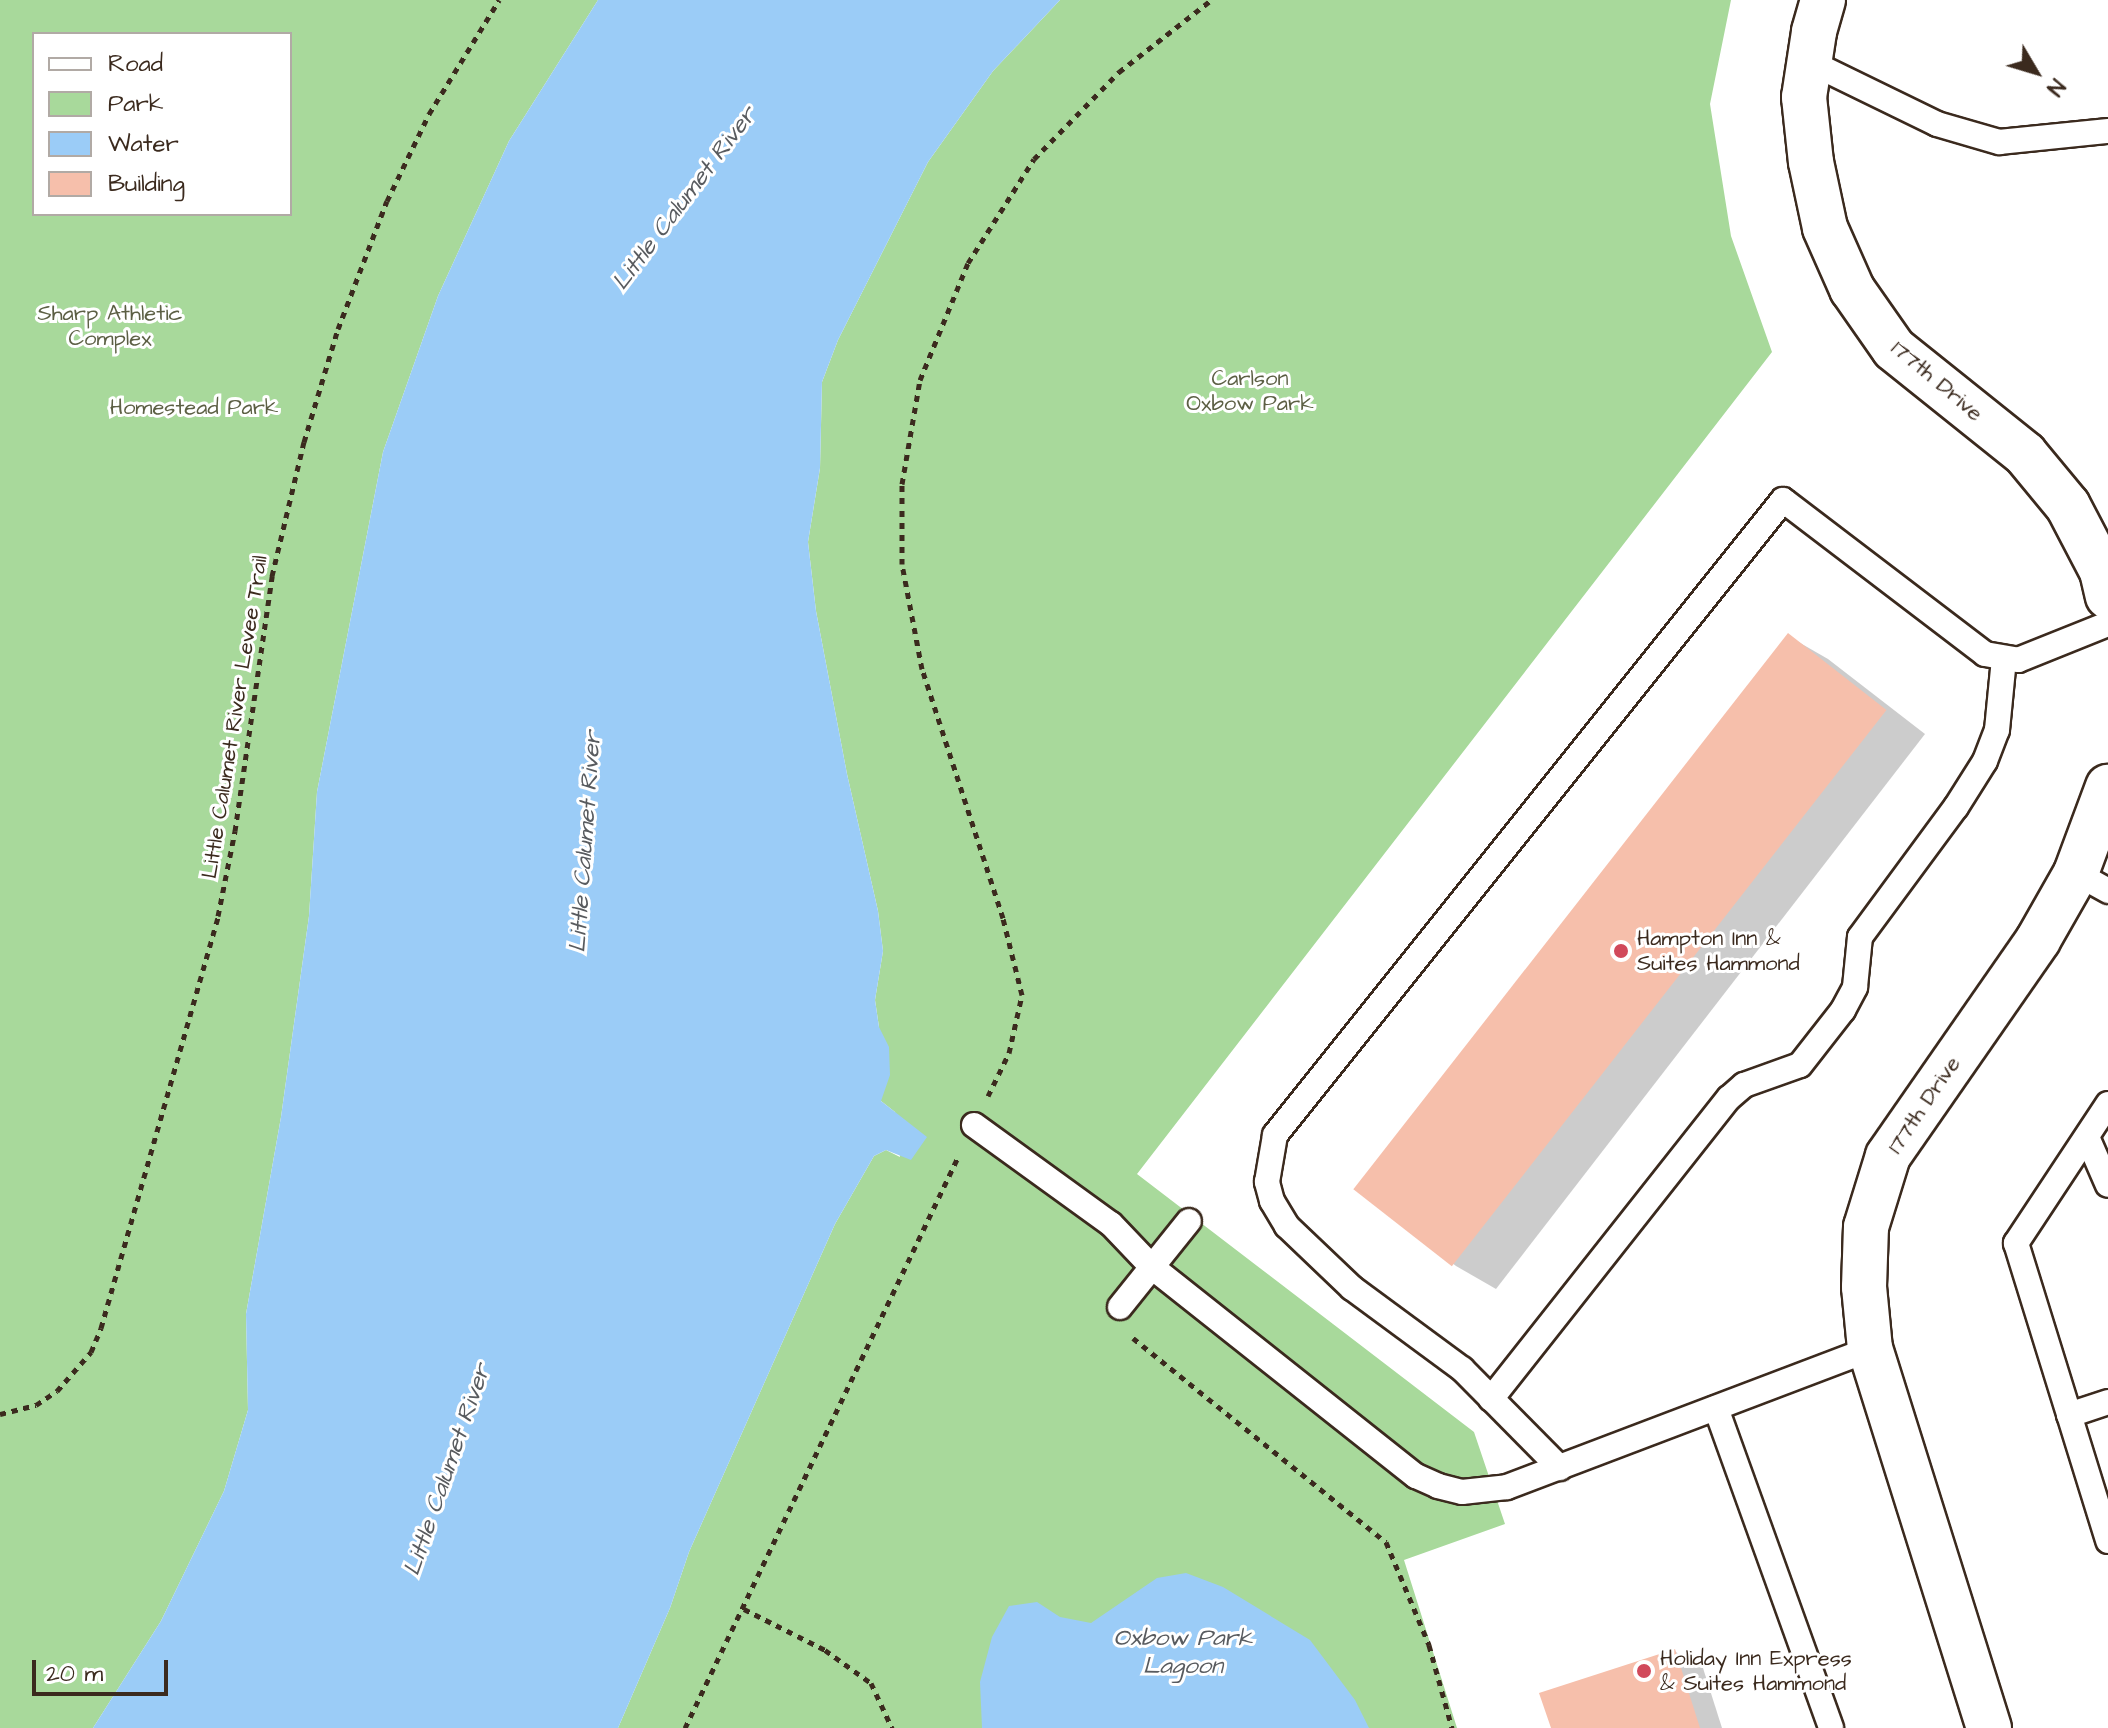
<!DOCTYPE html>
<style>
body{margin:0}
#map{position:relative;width:2108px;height:1728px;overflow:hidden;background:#fff;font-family:"Architects Daughter",sans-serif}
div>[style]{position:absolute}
.green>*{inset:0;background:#a8d99b}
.water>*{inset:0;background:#9bccf7}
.shadow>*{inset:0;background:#0003}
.building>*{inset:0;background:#f6bfab;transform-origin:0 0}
.path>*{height:5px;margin-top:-2.5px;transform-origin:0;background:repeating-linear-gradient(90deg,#3b2a1e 0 6px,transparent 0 12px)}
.roads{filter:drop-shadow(2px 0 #3b2a1e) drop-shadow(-2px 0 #3b2a1e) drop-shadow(0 2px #3b2a1e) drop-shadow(0 -2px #3b2a1e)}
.lane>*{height:24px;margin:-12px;padding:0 12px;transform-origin:12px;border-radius:12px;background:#fff}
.secondary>*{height:44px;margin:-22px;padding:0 22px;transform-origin:22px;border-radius:22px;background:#fff}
.dots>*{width:22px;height:22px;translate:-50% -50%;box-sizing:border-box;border:4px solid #fff;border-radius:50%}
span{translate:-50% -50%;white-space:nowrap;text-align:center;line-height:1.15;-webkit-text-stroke:6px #fff;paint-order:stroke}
.park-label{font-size:22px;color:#5c5f44}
.street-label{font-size:22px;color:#3b2a1e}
.poi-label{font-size:22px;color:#3b2a1e}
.left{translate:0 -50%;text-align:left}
.water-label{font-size:24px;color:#585b5f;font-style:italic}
.legend{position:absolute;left:32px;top:32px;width:260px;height:184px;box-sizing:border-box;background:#fff;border:2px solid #b1aaa5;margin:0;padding:10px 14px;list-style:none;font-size:24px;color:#3b2a1e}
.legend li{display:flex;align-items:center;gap:16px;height:40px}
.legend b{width:40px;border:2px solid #b1aaa5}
.north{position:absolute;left:1996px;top:32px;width:80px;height:80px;-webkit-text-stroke:6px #fff;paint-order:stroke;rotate:128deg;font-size:22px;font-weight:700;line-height:32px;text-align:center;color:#3b2a1e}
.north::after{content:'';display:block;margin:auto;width:28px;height:36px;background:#3b2a1e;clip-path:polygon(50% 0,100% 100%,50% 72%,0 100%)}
.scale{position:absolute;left:32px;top:1660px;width:136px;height:36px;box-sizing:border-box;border:4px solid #3b2a1e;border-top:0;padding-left:10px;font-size:24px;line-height:28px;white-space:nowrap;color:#3b2a1e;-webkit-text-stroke:6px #fff;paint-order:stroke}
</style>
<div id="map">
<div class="green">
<i style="clip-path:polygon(evenodd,0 0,598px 0,509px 141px,438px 296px,383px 452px,317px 792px,309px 916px,281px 1117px,246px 1314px,248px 1410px,224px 1491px,161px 1621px,93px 1728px,0 1728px,0 0,34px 34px,290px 34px,290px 214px,34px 214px,34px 34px)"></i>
<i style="clip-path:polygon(1060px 0,1731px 0,1710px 104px,1731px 236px,1772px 352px,1137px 1174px,1474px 1432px,1505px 1524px,1404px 1560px,1457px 1728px,618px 1728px,670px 1608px,689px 1552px,835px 1224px,874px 1156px,886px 1150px,900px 1157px,895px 1112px,881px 1101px,879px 1027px,875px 1000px,883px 951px,878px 911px,847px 774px,816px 611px,808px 542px,820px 468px,822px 382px,838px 340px,928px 162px,993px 71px)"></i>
</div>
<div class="water">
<i style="clip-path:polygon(598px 0,1060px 0,993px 71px,928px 162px,838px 340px,822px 382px,820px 468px,808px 542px,816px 611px,847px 774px,878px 911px,883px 951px,875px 1000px,879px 1027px,889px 1047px,890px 1075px,881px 1101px,927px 1137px,911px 1160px,886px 1150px,874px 1156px,835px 1224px,689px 1552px,670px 1608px,618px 1728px,93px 1728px,161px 1621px,224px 1491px,248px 1410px,246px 1314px,281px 1117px,309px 916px,317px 792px,383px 452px,438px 296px,509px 141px)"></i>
<i style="clip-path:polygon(1186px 1573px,1223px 1587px,1310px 1640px,1355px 1700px,1369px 1728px,982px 1728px,980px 1682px,992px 1637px,1009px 1606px,1037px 1602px,1060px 1617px,1091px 1623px,1157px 1578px)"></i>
</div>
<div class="shadow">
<i style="clip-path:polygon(1788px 636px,1828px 659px,1925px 734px,1496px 1289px,1456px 1266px,1359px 1191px)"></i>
<i style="clip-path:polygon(1674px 1651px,1703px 1668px,1722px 1728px,1553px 1728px)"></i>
</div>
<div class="building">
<i style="left:1788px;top:633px;width:125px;height:706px;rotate:38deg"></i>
<i style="clip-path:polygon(1675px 1649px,1700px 1728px,1551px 1728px,1539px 1693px)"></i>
</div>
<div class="path">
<i style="left:988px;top:1096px;width:48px;rotate:-64deg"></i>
<i style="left:1009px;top:1053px;width:59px;rotate:-77.4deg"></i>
<i style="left:1022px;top:995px;width:79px;rotate:-103.9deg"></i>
<i style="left:1003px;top:918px;width:262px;rotate:-108deg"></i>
<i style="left:922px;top:669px;width:107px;rotate:-100.8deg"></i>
<i style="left:902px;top:564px;width:80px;rotate:-90deg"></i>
<i style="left:902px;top:484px;width:106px;rotate:-80.2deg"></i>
<i style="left:920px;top:380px;width:126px;rotate:-67.7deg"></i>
<i style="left:968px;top:263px;width:123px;rotate:-57.6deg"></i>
<i style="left:1034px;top:159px;width:122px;rotate:-45.7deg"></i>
<i style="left:1119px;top:72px;width:117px;rotate:-38deg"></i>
<i style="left:1133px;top:1338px;width:325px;rotate:38.9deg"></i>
<i style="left:1386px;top:1542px;width:112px;rotate:67.3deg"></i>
<i style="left:1429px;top:1645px;width:86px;rotate:74.5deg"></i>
<i style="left:0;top:1414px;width:37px;rotate:-14deg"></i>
<i style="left:36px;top:1405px;width:25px;rotate:-34deg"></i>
<i style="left:57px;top:1391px;width:52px;rotate:-48.9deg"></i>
<i style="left:91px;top:1352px;width:26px;rotate:-67deg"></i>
<i style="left:101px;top:1328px;width:428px;rotate:-74.1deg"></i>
<i style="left:218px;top:916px;width:87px;rotate:-78.7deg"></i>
<i style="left:235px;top:831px;width:258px;rotate:-81.7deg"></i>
<i style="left:272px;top:576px;width:138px;rotate:-76.6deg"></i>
<i style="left:304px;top:442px;width:118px;rotate:-73.3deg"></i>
<i style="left:338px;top:329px;width:137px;rotate:-69.1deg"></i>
<i style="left:387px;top:201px;width:97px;rotate:-64.2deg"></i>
<i style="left:429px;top:114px;width:134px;rotate:-58.4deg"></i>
<i style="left:744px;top:1609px;width:91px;rotate:26.8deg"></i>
<i style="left:825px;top:1650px;width:57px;rotate:35.7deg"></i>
<i style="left:871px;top:1683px;width:50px;rotate:65deg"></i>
<i style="left:685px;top:1728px;width:635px;rotate:-64.44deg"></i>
</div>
<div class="roads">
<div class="lane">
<i style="left:1810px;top:62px;width:141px;rotate:26deg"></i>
<i style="left:1937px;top:124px;width:65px;rotate:16.2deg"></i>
<i style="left:1999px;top:142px;width:110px;rotate:-5.8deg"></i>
<i style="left:2076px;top:873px;width:37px;rotate:29deg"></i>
<i style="left:2108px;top:1104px;width:167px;rotate:123.5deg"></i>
<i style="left:2016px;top:1243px;width:312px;rotate:72.8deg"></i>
<i style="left:974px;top:1125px;width:169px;rotate:35.9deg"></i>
<i style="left:1111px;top:1224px;width:59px;rotate:46.4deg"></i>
<i style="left:1152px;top:1267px;width:337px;rotate:38.4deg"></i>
<i style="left:1416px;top:1476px;width:24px;rotate:24deg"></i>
<i style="left:1438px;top:1486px;width:25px;rotate:14deg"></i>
<i style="left:1462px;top:1492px;width:45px;rotate:-6.3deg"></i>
<i style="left:1507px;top:1487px;width:388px;rotate:-20.8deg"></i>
<i style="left:2087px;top:1137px;width:52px;rotate:66.4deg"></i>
<i style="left:1120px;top:1307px;width:110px;rotate:-51.3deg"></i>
<i style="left:1491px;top:1399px;width:384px;rotate:-51.7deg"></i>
<i style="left:1729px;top:1098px;width:20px;rotate:-41deg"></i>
<i style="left:1744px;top:1085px;width:59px;rotate:-19.7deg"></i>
<i style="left:1800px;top:1065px;width:70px;rotate:-52deg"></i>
<i style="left:1843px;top:1010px;width:26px;rotate:-62deg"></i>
<i style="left:1855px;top:987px;width:50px;rotate:-84.3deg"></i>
<i style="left:1860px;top:937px;width:162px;rotate:-53.6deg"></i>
<i style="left:1956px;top:807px;width:54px;rotate:-57.8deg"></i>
<i style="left:1985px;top:761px;width:33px;rotate:-69deg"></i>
<i style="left:1997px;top:730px;width:71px;rotate:-84.4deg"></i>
<i style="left:1716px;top:1408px;width:340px;rotate:70.2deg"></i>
<i style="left:2069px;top:1415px;width:41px;rotate:-18.4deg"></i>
<i style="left:1560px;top:1468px;width:139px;rotate:-134.7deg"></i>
<i style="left:1462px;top:1369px;width:137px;rotate:-143.6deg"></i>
<i style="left:1352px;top:1288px;width:90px;rotate:-136.4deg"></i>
<i style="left:1287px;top:1226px;width:29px;rotate:-121deg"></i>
<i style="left:1272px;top:1201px;width:20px;rotate:-105deg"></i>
<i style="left:1267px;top:1182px;width:48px;rotate:-80.3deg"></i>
<i style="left:1275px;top:1135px;width:813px;rotate:-51.34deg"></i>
<i style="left:1783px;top:500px;width:254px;rotate:37.3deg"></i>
<i style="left:1985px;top:654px;width:34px;rotate:10deg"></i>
<i style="left:2018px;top:660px;width:97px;rotate:-21.8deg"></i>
</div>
<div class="secondary">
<i style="left:1823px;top:0;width:33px;rotate:106deg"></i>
<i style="left:1814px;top:32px;width:66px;rotate:98.7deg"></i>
<i style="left:1804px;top:97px;width:65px;rotate:83.9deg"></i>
<i style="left:1811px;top:162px;width:67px;rotate:78deg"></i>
<i style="left:1825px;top:228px;width:67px;rotate:66.1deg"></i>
<i style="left:1852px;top:289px;width:73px;rotate:55deg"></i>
<i style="left:1894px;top:349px;width:168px;rotate:38.7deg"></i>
<i style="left:2025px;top:454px;width:67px;rotate:50.4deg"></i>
<i style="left:2068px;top:506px;width:73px;rotate:62.4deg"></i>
<i style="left:2102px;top:571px;width:26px;rotate:77deg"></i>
<i style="left:1989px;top:1728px;width:397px;rotate:-107.4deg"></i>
<i style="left:1870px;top:1349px;width:62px;rotate:-95.5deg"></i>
<i style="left:1864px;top:1287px;width:60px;rotate:-88.1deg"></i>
<i style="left:1866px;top:1227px;width:74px;rotate:-72.8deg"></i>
<i style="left:1888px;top:1156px;width:263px;rotate:-55.2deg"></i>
<i style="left:2038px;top:940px;width:77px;rotate:-60.4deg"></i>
<i style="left:2076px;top:873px;width:92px;rotate:-69.6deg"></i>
</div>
</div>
<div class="dots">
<i style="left:1621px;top:951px;background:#d1495b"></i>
<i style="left:1644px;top:1671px;background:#d1495b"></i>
</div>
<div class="park-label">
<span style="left:110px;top:326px">Sharp Athletic<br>Complex</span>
<span style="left:1250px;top:391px">Carlson<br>Oxbow Park</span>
<span style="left:194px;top:408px">Homestead Park</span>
</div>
<div class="street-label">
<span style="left:1937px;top:381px;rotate:40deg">177th Drive</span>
<span style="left:235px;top:717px;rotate:-81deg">Little Calumet River Levee Trail</span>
<span style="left:1924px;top:1105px;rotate:-56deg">177th Drive</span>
</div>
<div class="poi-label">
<span class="left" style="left:1637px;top:951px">Hampton Inn &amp;<br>Suites Hammond</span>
<span class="left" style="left:1660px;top:1671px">Holiday Inn Express<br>&amp; Suites Hammond</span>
</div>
<div class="water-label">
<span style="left:685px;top:199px;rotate:-53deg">Little Calumet River</span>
<span style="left:586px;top:842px;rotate:-86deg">Little Calumet River</span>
<span style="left:448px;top:1470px;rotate:-71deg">Little Calumet River</span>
<span style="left:1183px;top:1653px">Oxbow Park<br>Lagoon</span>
</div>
<ul class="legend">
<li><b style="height:10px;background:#fff"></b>Road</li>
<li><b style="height:22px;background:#a8d99b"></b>Park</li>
<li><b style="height:22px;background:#9bccf7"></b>Water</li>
<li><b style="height:22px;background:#f6bfab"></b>Building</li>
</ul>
<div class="north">N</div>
<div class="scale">20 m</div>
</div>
